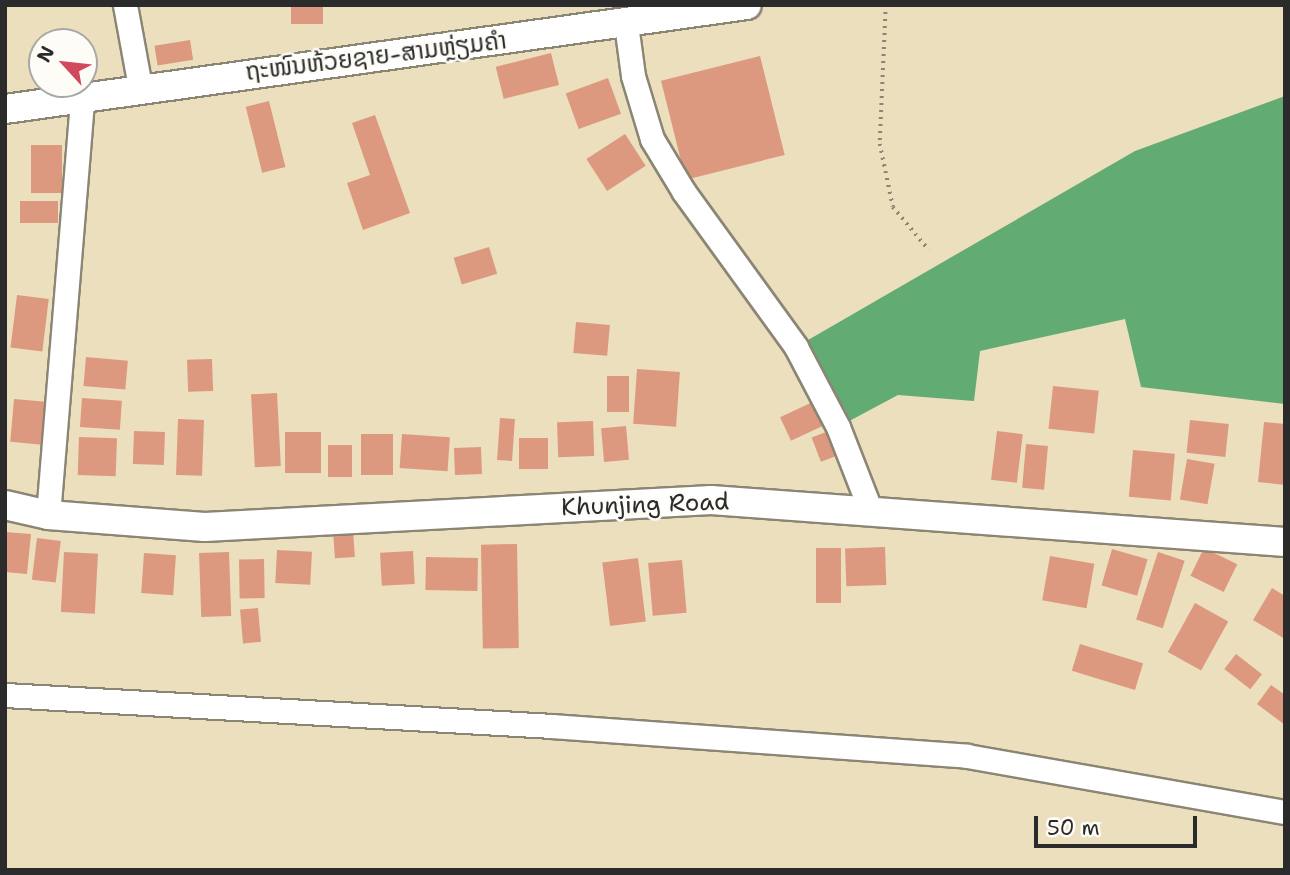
<!DOCTYPE html>
<meta charset="utf-8">
<style>
body{margin:0}
#map{position:relative;width:1290px;height:875px;overflow:hidden;background:#ebdfbd;font-family:"Shantell Sans","Noto Sans Lao",sans-serif}
div>[style]{position:absolute}
.forest>*{inset:0;background:#62ab73}
.building>*{inset:0;background:#dd997f;transform-origin:0 0}
.path>*{height:3.5px;margin-top:-1.75px;transform-origin:0;background:repeating-linear-gradient(90deg,#8b8574 0 2px,transparent 0 7px)}
.roads{filter:drop-shadow(2px 0 #8b8574) drop-shadow(-2px 0 #8b8574) drop-shadow(0 2px #8b8574) drop-shadow(0 -2px #8b8574)}
.minor>*{height:23px;margin:-11.5px;padding:0 11.5px;transform-origin:11.5px;border-radius:11.5px;background:#fff}
.major>*{height:28px;margin:-14px;padding:0 14px;transform-origin:14px;border-radius:14px;background:#fff}
span{translate:-50% -50%;white-space:nowrap;text-align:center;line-height:1.15;-webkit-text-stroke:5px #fdfcf7;paint-order:stroke}
.street-label{font-size:24px;color:#2b2b2b}
.frame{position:absolute;inset:0;border:7px solid #2b2b2b;pointer-events:none}
.north{position:absolute;left:28px;top:28px;width:70px;height:70px;box-sizing:border-box;background:#fdfcf7;border:2px solid #a9a8a5;border-radius:50%;rotate:297deg;font-size:19px;font-weight:700;line-height:28px;text-align:center;color:#2b2b2b}
.north::after{content:'';display:block;margin:auto;width:24px;height:32px;background:#d1495b;clip-path:polygon(50% 0,100% 100%,50% 72%,0 100%)}
.scale{position:absolute;left:1034px;top:816px;width:163px;height:32px;box-sizing:border-box;border:4px solid #2b2b2b;border-top:0;padding-left:9px;font-size:21px;line-height:24px;white-space:nowrap;color:#2b2b2b;-webkit-text-stroke:5px #fdfcf7;paint-order:stroke}
</style>
<div id="map">
<div class="forest">
<i style="clip-path:polygon(1285px 96px,1285px 404px,1141px 387px,1125px 319px,980px 351px,974px 401px,898px 395px,838px 427px,796px 347px,1135px 151px)"></i>
</div>
<div class="building">
<i style="left:291px;top:5px;width:32px;height:19px"></i>
<i style="left:190px;top:40px;width:20px;height:36px;rotate:81deg"></i>
<i style="left:551px;top:53px;width:33px;height:57px;rotate:76deg"></i>
<i style="left:760px;top:56px;width:102px;height:102px;rotate:76deg"></i>
<i style="left:608px;top:78px;width:38px;height:45px;rotate:70deg"></i>
<i style="left:269px;top:101px;width:68px;height:24px;rotate:76deg"></i>
<i style="clip-path:polygon(375px 115px,410px 213px,363px 230px,347px 183px,370px 175px,352px 123px)"></i>
<i style="left:625px;top:134px;width:38px;height:46px;rotate:57deg"></i>
<i style="left:31px;top:145px;width:31px;height:48px"></i>
<i style="left:58px;top:201px;width:22px;height:38px;rotate:90deg"></i>
<i style="left:489px;top:247px;width:28px;height:37px;rotate:73deg"></i>
<i style="left:17px;top:295px;width:32px;height:53px;rotate:7deg"></i>
<i style="left:576px;top:322px;width:34px;height:31px;rotate:5deg"></i>
<i style="left:86px;top:357px;width:42px;height:29px;rotate:5deg"></i>
<i style="left:212px;top:359px;width:32px;height:25px;rotate:88deg"></i>
<i style="left:637px;top:369px;width:43px;height:55px;rotate:4deg"></i>
<i style="left:607px;top:376px;width:22px;height:36px"></i>
<i style="left:1053px;top:386px;width:46px;height:43px;rotate:6deg"></i>
<i style="left:277px;top:393px;width:73px;height:26px;rotate:87deg"></i>
<i style="left:82px;top:398px;width:40px;height:29px;rotate:4deg"></i>
<i style="left:14px;top:399px;width:32px;height:43px;rotate:5deg"></i>
<i style="left:819px;top:399px;width:26px;height:43px;rotate:65deg"></i>
<i style="left:500px;top:418px;width:15px;height:42px;rotate:4deg"></i>
<i style="left:178px;top:419px;width:26px;height:56px;rotate:2deg"></i>
<i style="left:1190px;top:420px;width:39px;height:33px;rotate:6deg"></i>
<i style="left:593px;top:421px;width:35px;height:36px;rotate:88deg"></i>
<i style="clip-path:polygon(1264px 422px,1285px 424px,1285px 485px,1258px 482px)"></i>
<i style="left:626px;top:426px;width:34px;height:25px;rotate:85deg"></i>
<i style="left:834px;top:429px;width:26px;height:24px;rotate:69deg"></i>
<i style="left:134px;top:431px;width:31px;height:33px;rotate:2deg"></i>
<i style="left:997px;top:431px;width:26px;height:49px;rotate:7deg"></i>
<i style="left:321px;top:432px;width:41px;height:36px;rotate:90deg"></i>
<i style="left:361px;top:434px;width:32px;height:41px"></i>
<i style="left:402px;top:434px;width:48px;height:34px;rotate:4deg"></i>
<i style="left:79px;top:437px;width:38px;height:38px;rotate:2deg"></i>
<i style="left:519px;top:438px;width:29px;height:31px"></i>
<i style="left:1026px;top:444px;width:22px;height:44px;rotate:5deg"></i>
<i style="left:328px;top:445px;width:24px;height:32px"></i>
<i style="left:481px;top:447px;width:27px;height:27px;rotate:88deg"></i>
<i style="left:1133px;top:450px;width:42px;height:47px;rotate:5deg"></i>
<i style="left:1187px;top:459px;width:28px;height:41px;rotate:10deg"></i>
<i style="left:353px;top:530px;width:27px;height:20px;rotate:86deg"></i>
<i style="clip-path:polygon(5px 532px,31px 534px,27px 574px,5px 572px)"></i>
<i style="left:37px;top:538px;width:24px;height:42px;rotate:7deg"></i>
<i style="left:517px;top:544px;width:104px;height:36px;rotate:89deg"></i>
<i style="left:885px;top:547px;width:38px;height:40px;rotate:88deg"></i>
<i style="left:816px;top:548px;width:25px;height:55px"></i>
<i style="left:1204px;top:548px;width:37px;height:31px;rotate:26deg"></i>
<i style="left:1112px;top:549px;width:37px;height:38px;rotate:16deg"></i>
<i style="left:277px;top:550px;width:35px;height:33px;rotate:3deg"></i>
<i style="left:413px;top:551px;width:33px;height:33px;rotate:87deg"></i>
<i style="left:64px;top:552px;width:34px;height:60px;rotate:3deg"></i>
<i style="left:229px;top:552px;width:64px;height:30px;rotate:88deg"></i>
<i style="left:1158px;top:552px;width:28px;height:71px;rotate:18deg"></i>
<i style="left:144px;top:553px;width:32px;height:40px;rotate:4deg"></i>
<i style="left:1050px;top:556px;width:45px;height:45px;rotate:10deg"></i>
<i style="left:426px;top:557px;width:52px;height:33px;rotate:1deg"></i>
<i style="left:638px;top:558px;width:64px;height:36px;rotate:83deg"></i>
<i style="left:264px;top:559px;width:39px;height:25px;rotate:89deg"></i>
<i style="left:682px;top:560px;width:53px;height:34px;rotate:85deg"></i>
<i style="clip-path:polygon(1272px 588px,1285px 596px,1285px 639px,1253px 620px)"></i>
<i style="left:1195px;top:603px;width:38px;height:56px;rotate:29deg"></i>
<i style="left:258px;top:608px;width:34px;height:18px;rotate:85deg"></i>
<i style="left:1080px;top:644px;width:66px;height:28px;rotate:17deg"></i>
<i style="left:1236px;top:654px;width:33px;height:19px;rotate:38deg"></i>
<i style="clip-path:polygon(1271px 685px,1285px 695px,1285px 725px,1257px 704px)"></i>
</div>
<div class="path">
<i style="left:886px;top:5px;width:139px;rotate:92.5deg"></i>
<i style="left:880px;top:144px;width:64px;rotate:78.3deg"></i>
<i style="left:893px;top:207px;width:56px;rotate:50.1deg"></i>
</div>
<div class="roads">
<div class="minor">
<i style="left:125px;top:5px;width:83px;rotate:79.6deg"></i>
<i style="left:626px;top:24px;width:52px;rotate:82.3deg"></i>
<i style="left:633px;top:76px;width:66px;rotate:73.2deg"></i>
<i style="left:652px;top:139px;width:62px;rotate:58.9deg"></i>
<i style="left:684px;top:192px;width:191px;rotate:54.1deg"></i>
<i style="left:796px;top:347px;width:90px;rotate:62.3deg"></i>
<i style="left:838px;top:427px;width:88px;rotate:68.7deg"></i>
<i style="left:48px;top:515px;width:419px;rotate:-85.3deg"></i>
<i style="left:5px;top:695px;width:548px;rotate:3.24deg"></i>
<i style="left:552px;top:726px;width:416px;rotate:4.1deg"></i>
<i style="left:967px;top:756px;width:323px;rotate:10deg"></i>
</div>
<div class="major">
<i style="left:5px;top:109px;width:749px;rotate:-7.98deg"></i>
<i style="left:5px;top:505px;width:44px;rotate:13.1deg"></i>
<i style="left:48px;top:515px;width:157px;rotate:4.4deg"></i>
<i style="left:205px;top:527px;width:507px;rotate:-3.05deg"></i>
<i style="left:711px;top:500px;width:576px;rotate:4.18deg"></i>
</div>
</div>
<div class="street-label">
<span style="left:376px;top:57px;rotate:-7deg">ຖະໜົນຫ້ວຍຊາຍ-ສາມຫຼ່ຽມຄຳ</span>
<span style="left:645px;top:505px;rotate:-2deg">Khunjing Road</span>
</div>
<div class="frame"></div>
<div class="north">N</div>
<div class="scale">50 m</div>
</div>
